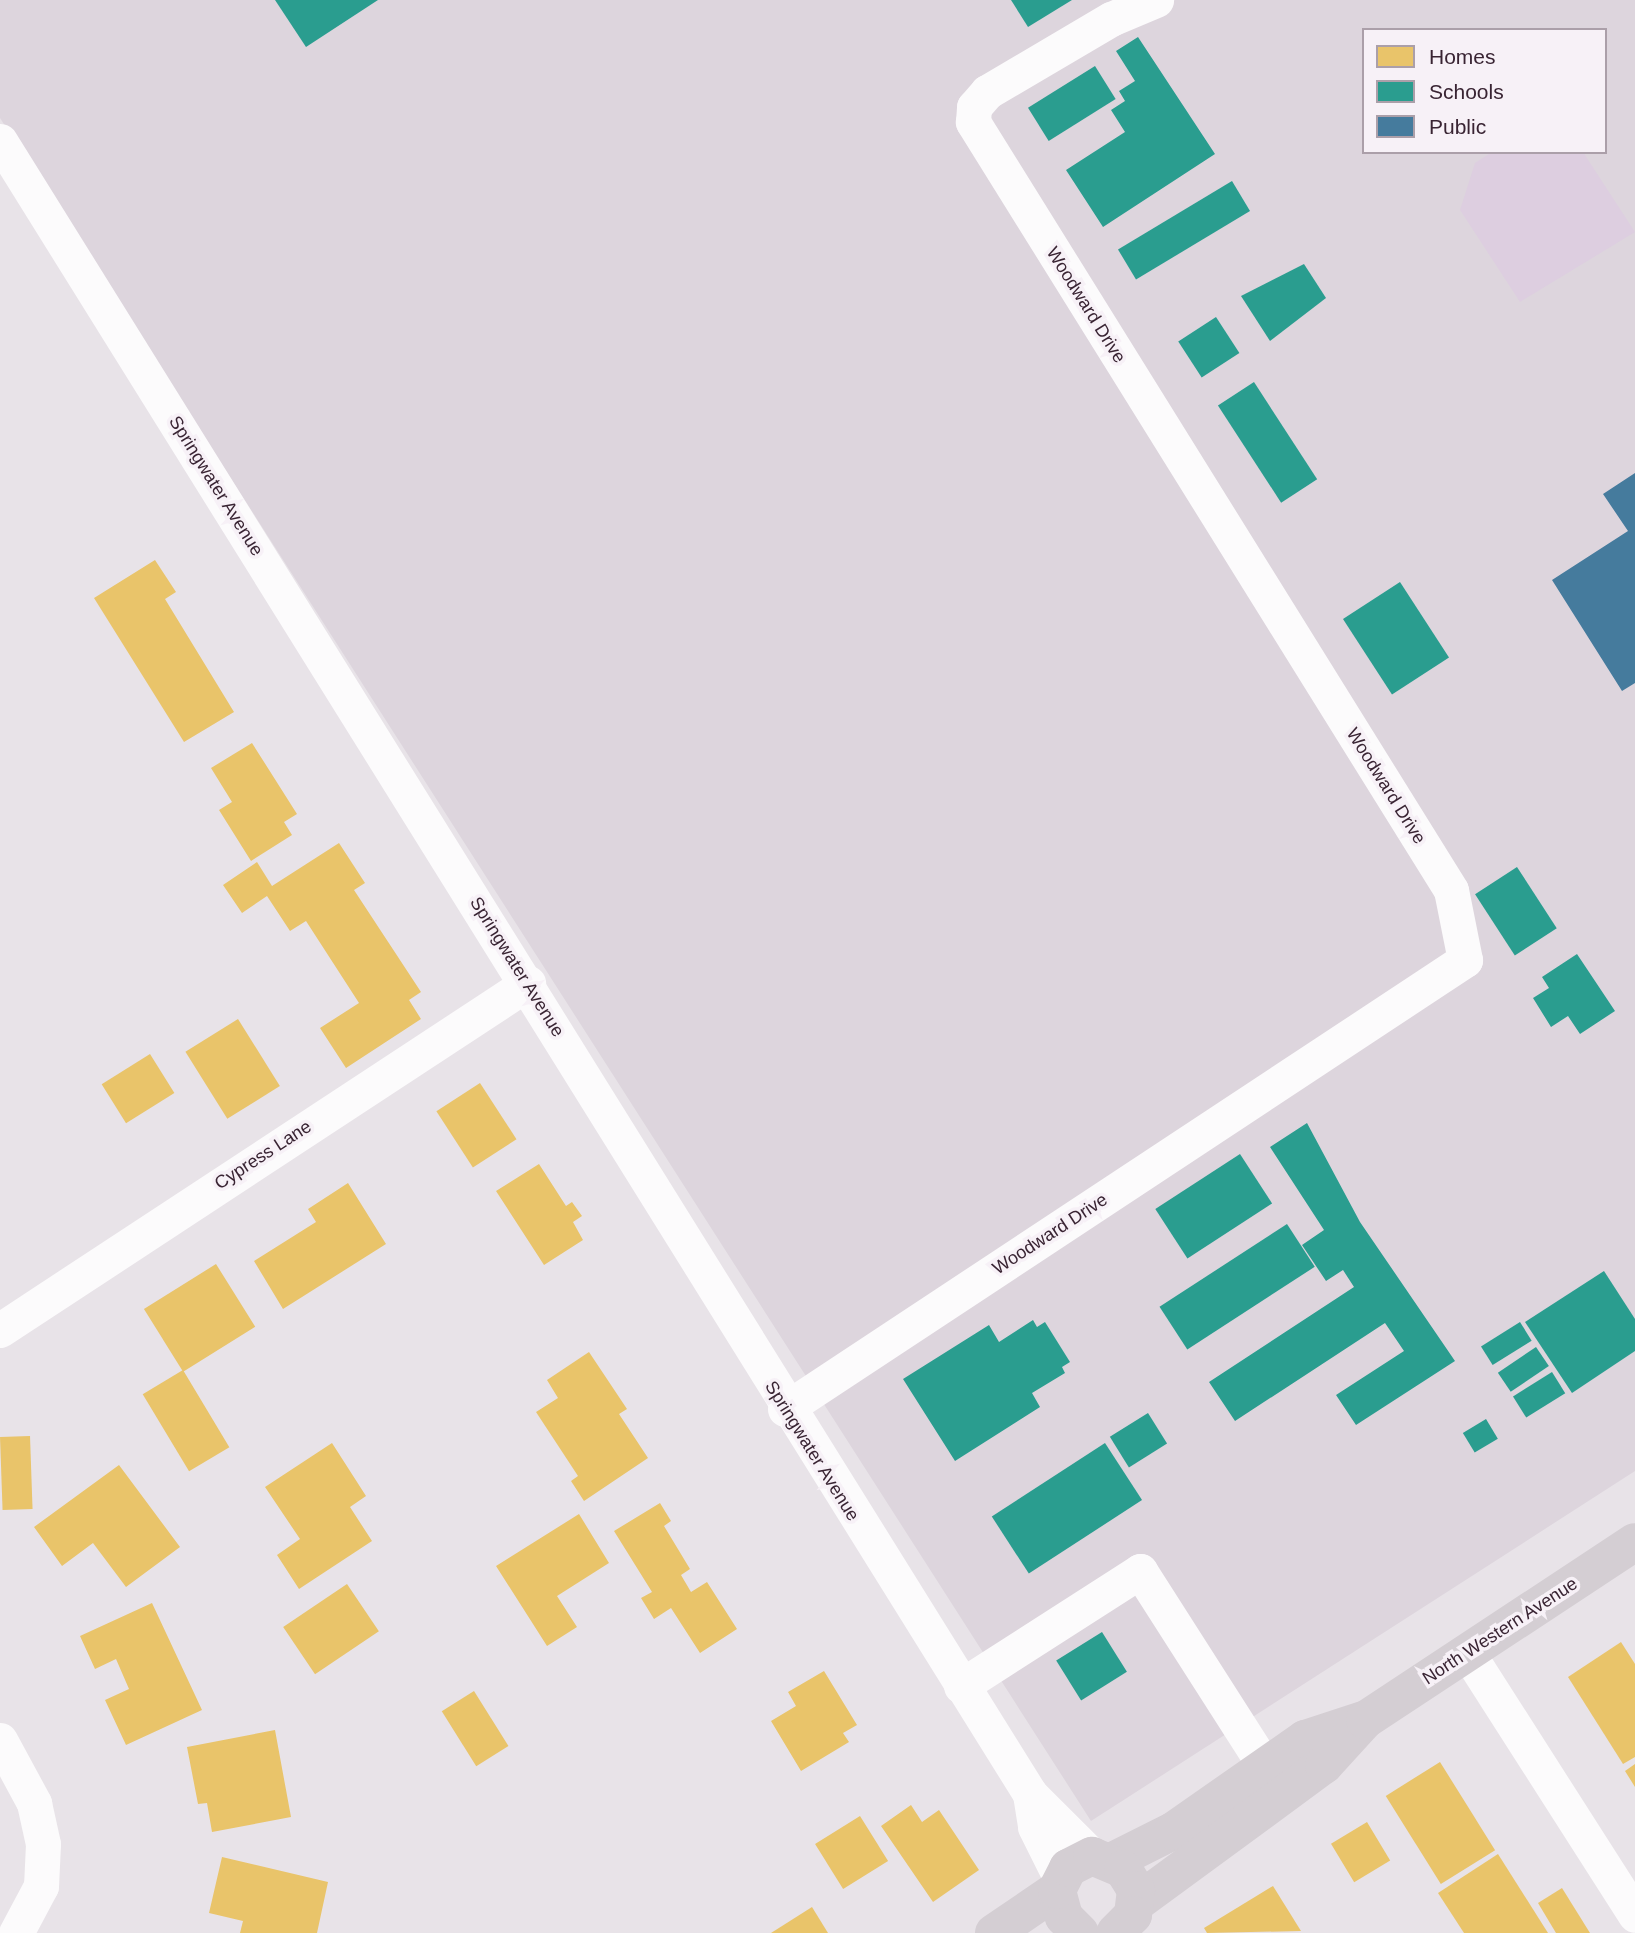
<!DOCTYPE html>
<style>
body{margin:0}
#map{position:relative;width:1635px;height:1933px;overflow:hidden;background:#e8e3e8;font-family:Arial,sans-serif}
div>[style]{position:absolute}
.built>*{inset:0;background:#ddd5dd}
.green>*{inset:0;background:#ddcee0}
.homes>*{inset:0;background:#e9c46a;transform-origin:0 0}
.schools>*{inset:0;background:#2a9d8f;transform-origin:0 0}
.public>*{inset:0;background:#457b9d}
.minor>*{height:35px;margin:-17.5px;padding:0 17.5px;transform-origin:17.5px;border-radius:17.5px;background:#fcfbfc}
.major>*{height:38px;margin:-19px;padding:0 19px;transform-origin:19px;border-radius:19px;background:#d4ced3}
span{translate:-50% -50%;white-space:nowrap;text-align:center;line-height:1.15;-webkit-text-stroke:7px #f7f1f7;paint-order:stroke}
.street-label{font-size:18px;color:#392433}
.legend{position:absolute;left:1362px;top:28px;width:245px;height:126px;box-sizing:border-box;background:#f7f1f7;border:2px solid #ab9fa9;margin:0;padding:9px 12px;list-style:none;font-size:21px;color:#392433}
.legend li{display:flex;align-items:center;gap:14px;height:35px}
.legend b{width:35px;border:2px solid #ab9fa9}
</style>
<div id="map">
<div class="built">
<i style="clip-path:polygon(evenodd,0 0,1635px 0,1635px 1471px,1091px 1821px,0 118px,0 0,1364px 30px,1605px 30px,1605px 152px,1364px 152px,1364px 30px)"></i>
</div>
<div class="green">
<i style="clip-path:polygon(1492px 152px,1583px 152px,1635px 232px,1520px 302px,1460px 210px,1475px 163px)"></i>
</div>
<div class="homes">
<i style="clip-path:polygon(155px 560px,176px 592px,165px 599px,234px 712px,184px 742px,94px 598px)"></i>
<i style="clip-path:polygon(252px 743px,297px 814px,284px 822px,292px 835px,251px 861px,219px 810px,232px 802px,211px 768px)"></i>
<i style="clip-path:polygon(339px 843px,365px 883px,354px 890px,421px 992px,409px 1000px,421px 1019px,346px 1068px,320px 1028px,359px 1003px,306px 921px,290px 931px,267px 896px,242px 913px,223px 885px,257px 862px,272px 886px)"></i>
<i style="left:238px;top:1019px;width:79px;height:62px;rotate:58deg"></i>
<i style="left:150px;top:1054px;width:46px;height:57px;rotate:58deg"></i>
<i style="left:480px;top:1083px;width:67px;height:52px;rotate:57deg"></i>
<i style="clip-path:polygon(539px 1164px,566px 1206px,572px 1202px,582px 1216px,573px 1222px,583px 1240px,544px 1265px,496px 1191px)"></i>
<i style="clip-path:polygon(348px 1183px,386px 1244px,283px 1309px,254px 1261px,316px 1222px,308px 1209px)"></i>
<i style="left:216px;top:1264px;width:74px;height:85px;rotate:58deg"></i>
<i style="clip-path:polygon(589px 1352px,627px 1409px,619px 1414px,648px 1458px,584px 1501px,571px 1481px,578px 1476px,536px 1412px,558px 1398px,547px 1380px)"></i>
<i style="left:183px;top:1370px;width:90px;height:47px;rotate:59deg"></i>
<i style="left:30px;top:1436px;width:73px;height:30px;rotate:88deg"></i>
<i style="clip-path:polygon(332px 1443px,366px 1496px,350px 1507px,372px 1541px,299px 1589px,277px 1555px,300px 1539px,265px 1487px)"></i>
<i style="clip-path:polygon(119px 1465px,180px 1547px,126px 1587px,93px 1543px,62px 1566px,34px 1527px)"></i>
<i style="clip-path:polygon(660px 1503px,671px 1521px,664px 1526px,690px 1569px,681px 1575px,691px 1592px,707px 1582px,737px 1629px,700px 1653px,671px 1608px,654px 1619px,641px 1598px,652px 1592px,614px 1531px)"></i>
<i style="clip-path:polygon(579px 1514px,609px 1563px,557px 1596px,577px 1627px,547px 1646px,496px 1566px)"></i>
<i style="left:347px;top:1584px;width:57px;height:77px;rotate:56deg"></i>
<i style="clip-path:polygon(152px 1603px,202px 1710px,126px 1745px,105px 1700px,129px 1689px,116px 1659px,95px 1669px,80px 1636px)"></i>
<i style="clip-path:polygon(1621px 1642px,1635px 1664px,1635px 1757px,1623px 1764px,1568px 1677px)"></i>
<i style="clip-path:polygon(824px 1671px,857px 1725px,843px 1733px,849px 1742px,801px 1771px,771px 1721px,796px 1706px,788px 1692px)"></i>
<i style="left:474px;top:1691px;width:65px;height:38px;rotate:58deg"></i>
<i style="clip-path:polygon(275px 1730px,291px 1817px,212px 1832px,207px 1803px,198px 1804px,187px 1747px)"></i>
<i style="left:1440px;top:1762px;width:104px;height:64px;rotate:58deg"></i>
<i style="clip-path:polygon(1635px 1764px,1635px 1787px,1625px 1771px)"></i>
<i style="clip-path:polygon(911px 1805px,922px 1822px,939px 1810px,979px 1870px,933px 1902px,881px 1826px)"></i>
<i style="left:860px;top:1816px;width:53px;height:53px;rotate:58deg"></i>
<i style="left:1367px;top:1822px;width:45px;height:42px;rotate:59deg"></i>
<i style="clip-path:polygon(1498px 1854px,1548px 1933px,1464px 1933px,1438px 1893px)"></i>
<i style="clip-path:polygon(222px 1857px,328px 1882px,317px 1933px,240px 1933px,243px 1921px,209px 1913px)"></i>
<i style="clip-path:polygon(1273px 1886px,1301px 1931px,1207px 1933px,1204px 1928px)"></i>
<i style="clip-path:polygon(1562px 1888px,1590px 1933px,1556px 1933px,1538px 1903px)"></i>
<i style="clip-path:polygon(812px 1907px,828px 1933px,771px 1933px)"></i>
</div>
<div class="schools">
<i style="clip-path:polygon(275px 0,378px 0,306px 47px)"></i>
<i style="clip-path:polygon(1011px 0,1072px 0,1028px 27px)"></i>
<i style="clip-path:polygon(1138px 37px,1215px 154px,1103px 227px,1066px 170px,1125px 132px,1111px 110px,1125px 101px,1119px 91px,1135px 81px,1116px 51px)"></i>
<i style="left:1095px;top:66px;width:39px;height:79px;rotate:58deg"></i>
<i style="left:1232px;top:181px;width:35px;height:133px;rotate:59deg"></i>
<i style="clip-path:polygon(1304px 264px,1326px 298px,1270px 341px,1241px 296px)"></i>
<i style="left:1216px;top:317px;width:43px;height:45px;rotate:57deg"></i>
<i style="left:1254px;top:382px;width:116px;height:43px;rotate:57deg"></i>
<i style="left:1400px;top:582px;width:90px;height:68px;rotate:57deg"></i>
<i style="left:1517px;top:867px;width:73px;height:50px;rotate:57deg"></i>
<i style="clip-path:polygon(1577px 954px,1615px 1011px,1580px 1034px,1568px 1016px,1551px 1027px,1533px 998px,1549px 988px,1542px 977px)"></i>
<i style="clip-path:polygon(1307px 1123px,1360px 1222px,1455px 1361px,1356px 1425px,1336px 1395px,1404px 1351px,1385px 1323px,1235px 1421px,1209px 1382px,1354px 1287px,1343px 1270px,1326px 1281px,1302px 1245px,1324px 1230px,1270px 1147px)"></i>
<i style="left:1240px;top:1154px;width:59px;height:101px;rotate:57deg"></i>
<i style="left:1287px;top:1224px;width:51px;height:152px;rotate:57deg"></i>
<i style="clip-path:polygon(1604px 1271px,1635px 1319px,1635px 1351px,1572px 1393px,1525px 1322px)"></i>
<i style="clip-path:polygon(1033px 1320px,1037px 1327px,1045px 1322px,1070px 1362px,1062px 1367px,1065px 1373px,1032px 1393px,1040px 1407px,955px 1461px,903px 1379px,989px 1325px,999px 1342px)"></i>
<i style="left:1520px;top:1322px;width:22px;height:46px;rotate:58deg"></i>
<i style="left:1536px;top:1347px;width:23px;height:46px;rotate:56deg"></i>
<i style="left:1552px;top:1372px;width:25px;height:46px;rotate:58deg"></i>
<i style="left:1148px;top:1413px;width:36px;height:45px;rotate:58deg"></i>
<i style="left:1486px;top:1419px;width:23px;height:27px;rotate:59deg"></i>
<i style="left:1105px;top:1443px;width:68px;height:135px;rotate:57deg"></i>
<i style="left:1102px;top:1632px;width:47px;height:54px;rotate:58deg"></i>
</div>
<div class="public">
<i style="clip-path:polygon(1635px 473px,1635px 683px,1622px 691px,1552px 580px,1628px 531px,1603px 494px)"></i>
</div>
<div class="minor">
<i style="left:0;top:141px;width:1948px;rotate:58.07deg"></i>
<i style="left:1030px;top:1794px;width:88px;rotate:45deg"></i>
<i style="left:0;top:1330px;width:632px;rotate:-33.31deg"></i>
<i style="left:785px;top:1409px;width:815px;rotate:-33.44deg"></i>
<i style="left:1465px;top:960px;width:71px;rotate:-101.3deg"></i>
<i style="left:1451px;top:890px;width:905px;rotate:-121.9deg"></i>
<i style="left:973px;top:122px;width:15px;rotate:-86deg"></i>
<i style="left:974px;top:107px;width:20px;rotate:-49deg"></i>
<i style="left:987px;top:92px;width:144px;rotate:-30.5deg"></i>
<i style="left:1111px;top:19px;width:49px;rotate:-22.9deg"></i>
<i style="left:1467px;top:1652px;width:312px;rotate:57.4deg"></i>
<i style="left:961px;top:1686px;width:213px;rotate:-32.7deg"></i>
<i style="left:1140px;top:1571px;width:230px;rotate:57.4deg"></i>
<i style="left:0;top:1740px;width:72px;rotate:61.6deg"></i>
<i style="left:34px;top:1803px;width:42px;rotate:77.6deg"></i>
<i style="left:43px;top:1844px;width:42px;rotate:92.7deg"></i>
<i style="left:41px;top:1886px;width:53px;rotate:118deg"></i>
<i style="left:1030px;top:1794px;width:33px;rotate:81deg"></i>
<i style="left:1035px;top:1827px;width:56px;rotate:63.4deg"></i>
</div>
<div class="major">
<i style="left:1113px;top:1861px;width:67px;rotate:-26.6deg"></i>
<i style="left:1173px;top:1831px;width:161px;rotate:-34.9deg"></i>
<i style="left:1305px;top:1739px;width:61px;rotate:-18.1deg"></i>
<i style="left:1136px;top:1903px;width:233px;rotate:-36.3deg"></i>
<i style="left:1324px;top:1765px;width:61px;rotate:-47.7deg"></i>
<i style="left:1365px;top:1720px;width:323px;rotate:-33.4deg"></i>
<i style="left:994px;top:1933px;width:76px;rotate:-34.3deg"></i>
<i style="left:1080px;top:1933px;width:23px;rotate:-135deg"></i>
<i style="left:1064px;top:1917px;width:28px;rotate:-105deg"></i>
<i style="left:1057px;top:1890px;width:25px;rotate:-63deg"></i>
<i style="left:1068px;top:1868px;width:27px;rotate:-27deg"></i>
<i style="left:1092px;top:1856px;width:34px;rotate:23deg"></i>
<i style="left:1123px;top:1869px;width:25px;rotate:58deg"></i>
<i style="left:1136px;top:1890px;width:25px;rotate:97deg"></i>
<i style="left:1133px;top:1915px;width:25px;rotate:135deg"></i>
</div>
<div class="street-label">
<span style="left:1086px;top:305px;rotate:58deg">Woodward Drive</span>
<span style="left:216px;top:486px;rotate:58deg">Springwater Avenue</span>
<span style="left:1386px;top:786px;rotate:58deg">Woodward Drive</span>
<span style="left:517px;top:967px;rotate:58deg">Springwater Avenue</span>
<span style="left:263px;top:1155px;rotate:-33deg">Cypress Lane</span>
<span style="left:1050px;top:1234px;rotate:-33deg">Woodward Drive</span>
<span style="left:812px;top:1451px;rotate:58deg">Springwater Avenue</span>
<span style="left:1500px;top:1631px;rotate:-33deg">North Western Avenue</span>
</div>
<ul class="legend">
<li><b style="height:19px;background:#e9c46a"></b>Homes</li>
<li><b style="height:19px;background:#2a9d8f"></b>Schools</li>
<li><b style="height:19px;background:#457b9d"></b>Public</li>
</ul>
</div>
